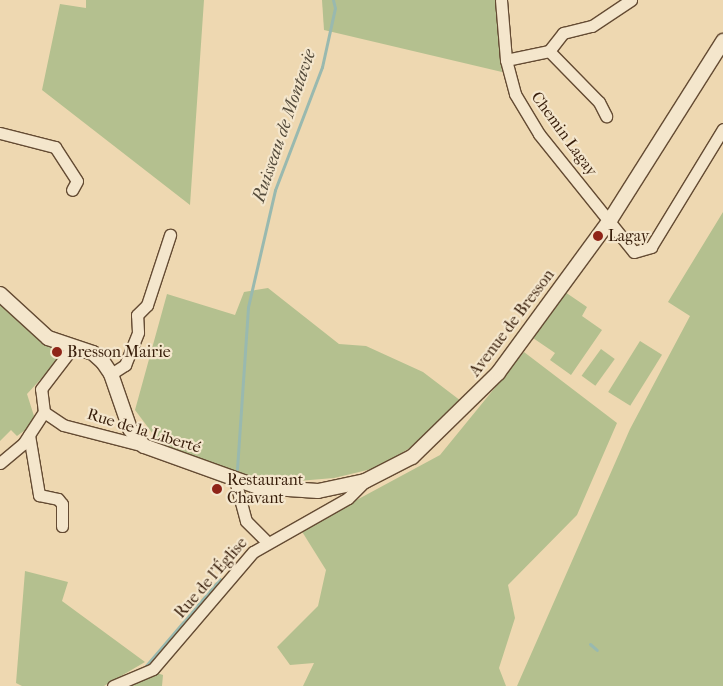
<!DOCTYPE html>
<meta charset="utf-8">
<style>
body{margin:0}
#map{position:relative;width:723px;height:686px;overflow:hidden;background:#eed8b1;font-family:"IM FELL French Canon",serif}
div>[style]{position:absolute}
.green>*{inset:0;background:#b4c08f;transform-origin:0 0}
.stream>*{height:3px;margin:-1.5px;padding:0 1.5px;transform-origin:1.5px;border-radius:1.5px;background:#99b9af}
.roads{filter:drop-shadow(1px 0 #644b33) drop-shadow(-1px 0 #644b33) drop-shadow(0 1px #644b33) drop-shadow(0 -1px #644b33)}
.minor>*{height:11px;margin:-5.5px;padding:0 5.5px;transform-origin:5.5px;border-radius:5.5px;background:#f4e6cc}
.tertiary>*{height:14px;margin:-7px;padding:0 7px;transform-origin:7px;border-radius:7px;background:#f4e6cc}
.dots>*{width:14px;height:14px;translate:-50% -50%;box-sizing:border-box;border:2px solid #f4e6cc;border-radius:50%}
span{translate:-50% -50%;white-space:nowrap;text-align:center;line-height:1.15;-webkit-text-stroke:4.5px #f4e6cc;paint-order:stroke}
.street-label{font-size:16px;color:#361c09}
.poi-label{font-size:16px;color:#361c09}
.left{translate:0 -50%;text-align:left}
.water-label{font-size:18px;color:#544b3b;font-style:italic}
</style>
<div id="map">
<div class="green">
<i style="clip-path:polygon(86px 0,204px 0,190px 205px,42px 90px,60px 4px,86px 8px)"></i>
<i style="clip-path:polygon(322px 0,497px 0,502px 72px,324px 30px)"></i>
<i style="clip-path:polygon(723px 212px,723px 686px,517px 686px,630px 429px,690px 316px,668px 302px)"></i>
<i style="clip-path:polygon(268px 288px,339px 344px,366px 346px,423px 372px,461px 401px,422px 440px,380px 467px,334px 478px,286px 482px,222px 472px,168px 454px,135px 410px,167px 294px,235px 315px,244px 292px)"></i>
<i style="clip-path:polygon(565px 292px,587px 307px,582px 316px,602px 330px,571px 375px,550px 360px,555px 353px,533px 338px)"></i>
<i style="clip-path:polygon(0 302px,61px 357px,27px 394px,34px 416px,28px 428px,17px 436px,11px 430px,0 441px)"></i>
<i style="left:640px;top:341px;width:26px;height:60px;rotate:32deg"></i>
<i style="left:601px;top:349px;width:17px;height:33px;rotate:36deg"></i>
<i style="clip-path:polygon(524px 352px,617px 423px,577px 515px,508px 585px,515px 618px,499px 668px,506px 686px,303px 686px,314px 663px,290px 665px,277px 647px,318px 606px,326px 570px,301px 530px,440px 455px)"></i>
<i style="clip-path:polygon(25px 571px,68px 582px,62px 601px,145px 662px,104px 686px,22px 686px,16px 683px)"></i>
<i style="clip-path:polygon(154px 672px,163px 675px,162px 686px,114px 686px)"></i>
</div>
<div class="stream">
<i style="left:237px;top:469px;width:162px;rotate:-86.1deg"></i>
<i style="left:248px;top:307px;width:120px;rotate:-77deg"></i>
<i style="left:275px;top:190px;width:132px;rotate:-69.1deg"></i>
<i style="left:322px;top:67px;width:60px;rotate:-77.6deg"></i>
<i style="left:335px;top:8px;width:8px;rotate:-104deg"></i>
<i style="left:590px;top:644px;width:9px;rotate:41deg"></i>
<i style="left:144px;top:668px;width:117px;rotate:-49.5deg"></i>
</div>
<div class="roads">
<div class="minor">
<i style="left:501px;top:0;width:60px;rotate:85.2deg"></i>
<i style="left:506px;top:60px;width:35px;rotate:75deg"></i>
<i style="left:515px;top:94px;width:47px;rotate:59deg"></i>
<i style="left:539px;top:134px;width:151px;rotate:51.2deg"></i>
<i style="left:634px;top:252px;width:18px;rotate:-16deg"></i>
<i style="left:651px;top:247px;width:138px;rotate:-58.6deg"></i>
<i style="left:549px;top:51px;width:71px;rotate:45.6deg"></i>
<i style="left:599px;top:102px;width:16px;rotate:63deg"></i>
<i style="left:506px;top:60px;width:44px;rotate:-11.8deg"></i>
<i style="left:549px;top:51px;width:23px;rotate:-52deg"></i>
<i style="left:563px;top:33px;width:30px;rotate:-14deg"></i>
<i style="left:592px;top:26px;width:47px;rotate:-33.7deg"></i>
<i style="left:0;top:133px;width:57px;rotate:14.3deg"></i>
<i style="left:55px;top:147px;width:40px;rotate:57.1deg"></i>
<i style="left:77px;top:181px;width:10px;rotate:119deg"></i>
<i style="left:111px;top:374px;width:17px;rotate:-33deg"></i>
<i style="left:125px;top:365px;width:35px;rotate:-68deg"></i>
<i style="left:138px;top:332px;width:17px;rotate:-93deg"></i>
<i style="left:137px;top:315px;width:14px;rotate:-45deg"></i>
<i style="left:147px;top:305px;width:74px;rotate:-71.8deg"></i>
<i style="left:44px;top:412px;width:23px;rotate:34deg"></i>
<i style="left:63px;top:425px;width:84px;rotate:14.5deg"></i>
<i style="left:29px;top:435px;width:61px;rotate:80.5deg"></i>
<i style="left:39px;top:495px;width:19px;rotate:12deg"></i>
<i style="left:58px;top:499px;width:6px;rotate:51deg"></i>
<i style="left:62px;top:504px;width:22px;rotate:90deg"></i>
<i style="left:0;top:463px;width:30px;rotate:-40deg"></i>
<i style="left:23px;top:444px;width:38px;rotate:-57deg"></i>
<i style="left:44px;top:412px;width:23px;rotate:-97deg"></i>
<i style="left:41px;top:389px;width:53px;rotate:-52.7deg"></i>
<i style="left:235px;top:480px;width:42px;rotate:75deg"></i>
<i style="left:246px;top:521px;width:30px;rotate:45deg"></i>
<i style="left:113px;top:686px;width:43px;rotate:-23deg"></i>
<i style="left:153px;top:669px;width:154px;rotate:-49.5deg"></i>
<i style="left:253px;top:552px;width:109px;rotate:-29.6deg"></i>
<i style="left:348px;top:498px;width:24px;rotate:-45deg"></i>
</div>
<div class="tertiary">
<i style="left:0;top:294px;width:65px;rotate:42.5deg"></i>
<i style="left:48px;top:338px;width:47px;rotate:18.4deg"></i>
<i style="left:93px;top:353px;width:13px;rotate:42deg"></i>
<i style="left:103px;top:362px;width:14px;rotate:56deg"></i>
<i style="left:111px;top:374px;width:58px;rotate:70.9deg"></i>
<i style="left:130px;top:429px;width:22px;rotate:51deg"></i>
<i style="left:144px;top:446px;width:121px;rotate:19.8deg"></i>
<i style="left:258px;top:487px;width:60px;rotate:3.8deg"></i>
<i style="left:318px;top:491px;width:48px;rotate:-12deg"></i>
<i style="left:365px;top:481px;width:53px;rotate:-27.1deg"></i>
<i style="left:412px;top:457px;width:120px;rotate:-44.3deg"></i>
<i style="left:498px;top:373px;width:190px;rotate:-53.8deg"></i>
<i style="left:610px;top:220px;width:212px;rotate:-57.7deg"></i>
</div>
</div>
<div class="dots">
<i style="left:598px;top:236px;background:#8f2418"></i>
<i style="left:57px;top:352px;background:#8f2418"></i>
<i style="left:217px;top:489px;background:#8f2418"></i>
</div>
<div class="street-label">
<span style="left:564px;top:134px;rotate:54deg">Chemin Lagay</span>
<span style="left:512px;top:323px;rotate:-53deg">Avenue de Bresson</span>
<span style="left:144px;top:431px;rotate:17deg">Rue de la Liberté</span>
<span style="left:211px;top:578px;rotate:-49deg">Rue de l'Église</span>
</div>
<div class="poi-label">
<span class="left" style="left:608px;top:236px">Lagay</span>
<span class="left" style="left:67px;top:352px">Bresson Mairie</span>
<span class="left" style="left:227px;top:489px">Restaurant<br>Chavant</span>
</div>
<div class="water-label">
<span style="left:285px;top:126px;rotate:-71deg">Ruisseau de Montavie</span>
</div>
</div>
